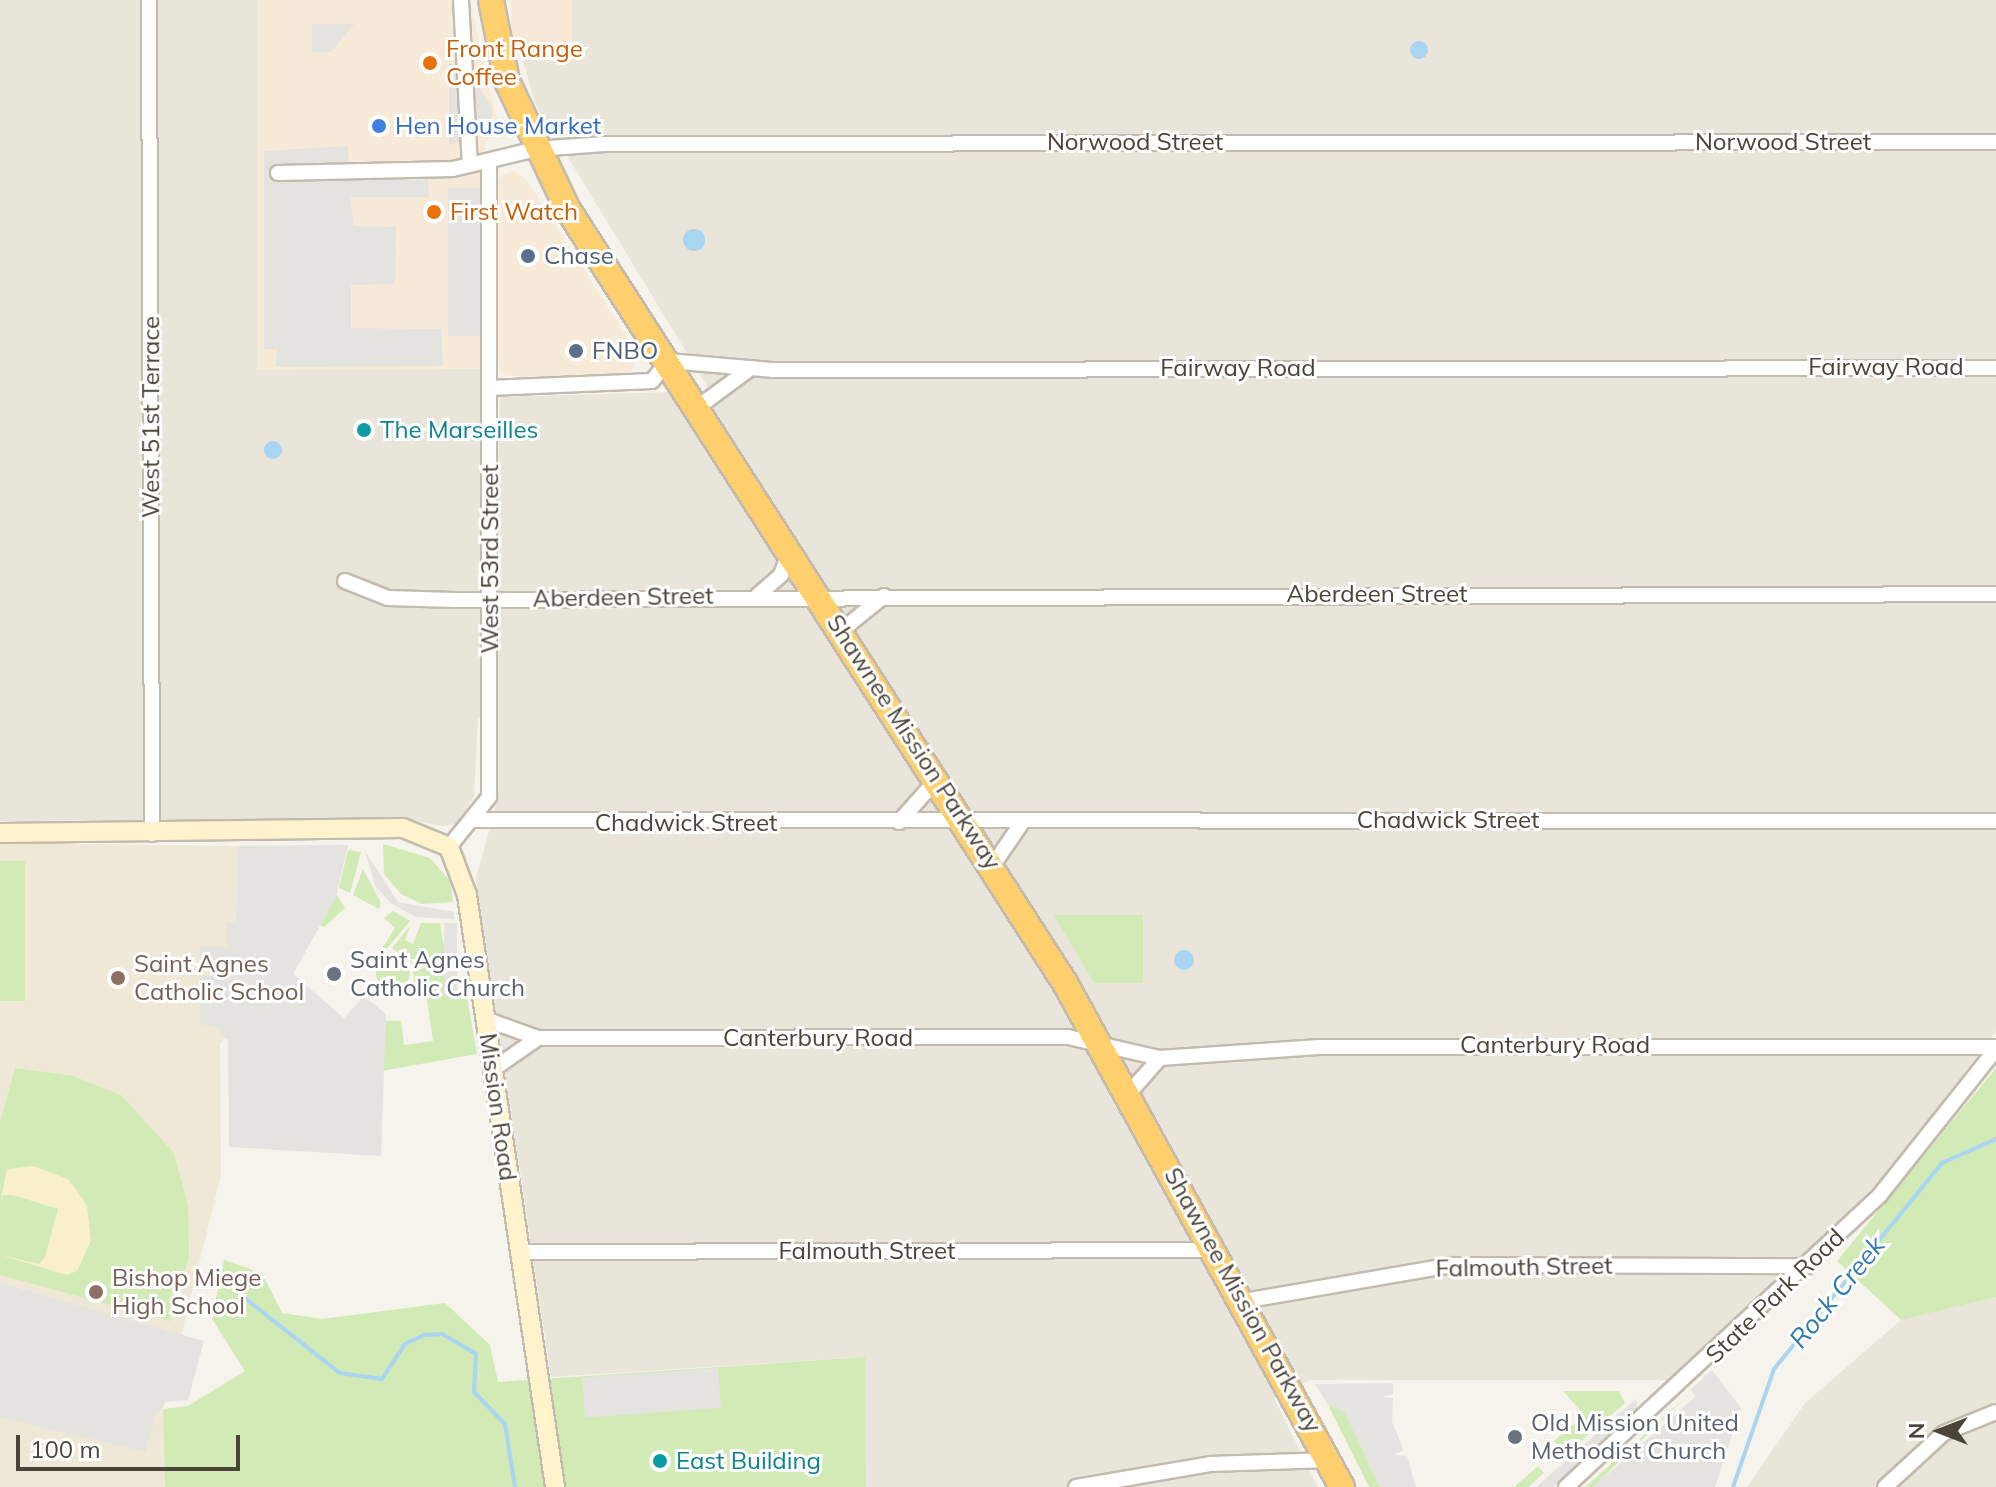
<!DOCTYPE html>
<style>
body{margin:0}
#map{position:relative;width:1996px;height:1487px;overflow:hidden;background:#f6f3ec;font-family:Mulish,sans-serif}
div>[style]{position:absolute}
.residential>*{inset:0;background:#eae5da}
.commercial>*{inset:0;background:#f7ead8;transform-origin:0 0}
.education>*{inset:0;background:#efe8d6}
.green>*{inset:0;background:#d2eab5;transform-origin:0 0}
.round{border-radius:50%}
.sand>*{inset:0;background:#f9efc9}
.parking>*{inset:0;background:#e5e3e0;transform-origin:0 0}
.water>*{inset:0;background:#a9d4f2}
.stream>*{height:4px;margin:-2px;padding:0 2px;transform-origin:2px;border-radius:2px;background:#a9d4f2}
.roads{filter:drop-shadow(2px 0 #c2bbae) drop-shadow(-2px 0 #c2bbae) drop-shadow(0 2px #c2bbae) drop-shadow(0 -2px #c2bbae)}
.street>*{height:14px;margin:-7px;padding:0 7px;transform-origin:7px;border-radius:7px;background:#fff}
.secondary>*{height:18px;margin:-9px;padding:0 9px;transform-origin:9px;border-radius:9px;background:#fff3cd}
.highway>*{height:24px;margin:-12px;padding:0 12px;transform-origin:12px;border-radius:12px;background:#ffcf6e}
.dots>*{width:22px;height:22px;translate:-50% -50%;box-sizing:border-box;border:4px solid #fff;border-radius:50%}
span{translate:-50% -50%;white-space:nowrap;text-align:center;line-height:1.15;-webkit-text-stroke:6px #fff;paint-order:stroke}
.food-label{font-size:24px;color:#c56008}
.left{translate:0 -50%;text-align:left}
.shop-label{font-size:24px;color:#366cbe}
.street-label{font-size:24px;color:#4b4439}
.service-label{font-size:24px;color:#4e5e75}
.culture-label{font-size:24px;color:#0d838f}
.worship-label{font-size:24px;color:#5b616d}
.education-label{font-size:24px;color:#785e54}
.water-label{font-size:26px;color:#2e7ab2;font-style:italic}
.north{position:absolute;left:1900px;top:1391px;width:80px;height:80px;-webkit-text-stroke:6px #fff;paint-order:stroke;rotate:270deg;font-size:22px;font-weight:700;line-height:32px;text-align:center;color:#4b4439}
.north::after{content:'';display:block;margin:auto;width:28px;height:36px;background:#4b4439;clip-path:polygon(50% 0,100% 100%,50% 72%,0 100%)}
.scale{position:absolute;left:16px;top:1435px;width:224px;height:36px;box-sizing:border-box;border:4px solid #4b4439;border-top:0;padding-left:10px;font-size:24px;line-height:28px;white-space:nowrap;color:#4b4439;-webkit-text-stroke:6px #fff;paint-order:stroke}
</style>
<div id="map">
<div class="residential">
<i style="clip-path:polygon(0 0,257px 0,257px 369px,480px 369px,481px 463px,498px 462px,500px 397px,710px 391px,535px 103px,518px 44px,572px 44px,572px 0,1996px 0,1996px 1031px,1885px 1176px,1673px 1380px,1310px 1380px,1274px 1398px,1318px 1487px,866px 1487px,864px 1357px,551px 1377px,476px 878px,496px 806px,497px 717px,478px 717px,474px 796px,458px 823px,444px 826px,396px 818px,0 821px)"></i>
<i style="clip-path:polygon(1996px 1297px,1996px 1487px,1747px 1487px,1805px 1403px,1901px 1320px)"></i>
</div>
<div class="commercial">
<i style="clip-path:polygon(257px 0,470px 0,498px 124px,485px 144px,480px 369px,257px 370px)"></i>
<i style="left:511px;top:0;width:61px;height:45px"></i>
<i style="clip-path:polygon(513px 171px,526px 179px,638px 354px,631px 372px,572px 381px,502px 375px,496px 359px,496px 187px,500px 176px)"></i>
</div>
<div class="education">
<i style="clip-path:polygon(0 843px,237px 846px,235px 1030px,220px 1043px,221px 1175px,163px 1409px,165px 1487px,0 1487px)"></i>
</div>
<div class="green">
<i style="clip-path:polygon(383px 844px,430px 858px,450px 881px,453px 902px,422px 904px,401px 894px,384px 874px)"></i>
<i style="clip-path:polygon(348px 850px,361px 852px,350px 893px,339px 888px)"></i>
<i style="left:0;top:861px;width:25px;height:140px"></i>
<i style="clip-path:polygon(363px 869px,381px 903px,379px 909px,353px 895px)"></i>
<i style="clip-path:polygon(337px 895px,345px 908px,324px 927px,318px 924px)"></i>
<i style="clip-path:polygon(393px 911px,410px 921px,367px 972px,395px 928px,384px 918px)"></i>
<i style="clip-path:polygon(1054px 915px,1143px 915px,1143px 983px,1094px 983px)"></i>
<i style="clip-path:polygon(421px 923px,440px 923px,446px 958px,411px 963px,392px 948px,410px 926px,405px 940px,413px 944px)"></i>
<i class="round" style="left:376px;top:956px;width:34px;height:34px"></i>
<i style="clip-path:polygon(447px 961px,452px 999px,467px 997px,477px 1054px,381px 1071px,386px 1021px,401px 1021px,404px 1045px,433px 1041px,425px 986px,415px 987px,413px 971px)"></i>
<i style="clip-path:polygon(15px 1068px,73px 1076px,121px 1095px,174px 1153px,188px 1206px,189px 1257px,170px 1321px,0 1275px,0 1122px)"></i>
<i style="clip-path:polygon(1996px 1068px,1996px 1297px,1901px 1320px,1837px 1261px)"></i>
<i style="clip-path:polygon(224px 1260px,262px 1273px,282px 1313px,322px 1319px,445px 1303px,490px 1345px,498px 1382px,865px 1357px,866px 1487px,165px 1487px,163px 1409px,188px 1406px,245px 1371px,212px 1319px)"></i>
<i style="clip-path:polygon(1563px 1391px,1619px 1391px,1625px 1403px,1566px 1454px,1554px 1441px,1584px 1415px)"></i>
<i style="clip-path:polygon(1692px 1392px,1593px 1487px,1585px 1487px)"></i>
<i style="clip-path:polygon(1328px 1405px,1345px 1412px,1380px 1487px,1369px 1487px)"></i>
<i style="clip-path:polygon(1538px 1466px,1544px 1473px,1528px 1487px,1514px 1487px)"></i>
</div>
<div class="sand">
<i style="clip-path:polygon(33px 1166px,68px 1179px,87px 1205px,91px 1241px,77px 1271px,67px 1275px,0 1255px,39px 1264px,45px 1257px,58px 1209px,13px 1195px,3px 1195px,0 1204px,7px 1169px)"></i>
</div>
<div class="parking">
<i style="clip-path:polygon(312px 24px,354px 24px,331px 52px,312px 52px)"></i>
<i style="clip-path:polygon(462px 63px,492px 107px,492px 131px,449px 145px,449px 64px)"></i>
<i style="clip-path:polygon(348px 146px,349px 179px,428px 180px,429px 197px,351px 197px,353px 226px,396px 227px,395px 284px,351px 285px,351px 328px,441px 329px,443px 366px,276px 367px,277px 349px,264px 349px,264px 151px)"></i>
<i style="left:482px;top:188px;width:148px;height:34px;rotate:90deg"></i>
<i style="clip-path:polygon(348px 845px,336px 897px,293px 974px,344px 1018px,364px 996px,386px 1014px,381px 1156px,229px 1147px,228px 1040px,216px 1027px,200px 1024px,200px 976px,212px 976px,212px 962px,200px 960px,200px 947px,227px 947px,227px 922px,236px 921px,237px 846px)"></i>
<i style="clip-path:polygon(365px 851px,398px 902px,454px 912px,454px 919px,416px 917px,392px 904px,375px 886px)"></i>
<i style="left:444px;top:923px;width:13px;height:73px"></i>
<i style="clip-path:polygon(0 1283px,204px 1341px,188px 1400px,166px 1402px,156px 1414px,145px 1452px,0 1417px)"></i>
<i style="left:718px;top:1368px;width:40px;height:136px;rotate:86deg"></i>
<i style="clip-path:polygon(1712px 1370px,1741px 1408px,1715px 1487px,1593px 1487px,1696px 1396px,1690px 1390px)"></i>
<i style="clip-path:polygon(1393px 1383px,1393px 1394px,1382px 1397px,1393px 1398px,1392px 1422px,1404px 1450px,1394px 1455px,1407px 1456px,1416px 1487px,1380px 1487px,1345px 1413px,1328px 1405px,1315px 1384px)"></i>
<i style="clip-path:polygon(1636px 1399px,1638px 1412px,1553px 1487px,1536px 1487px)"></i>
</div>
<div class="water">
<i class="round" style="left:1410px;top:41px;width:18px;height:18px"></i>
<i class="round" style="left:683px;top:229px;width:22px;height:22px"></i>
<i class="round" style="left:264px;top:441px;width:18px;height:18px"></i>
<i class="round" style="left:1174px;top:950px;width:20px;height:20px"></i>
</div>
<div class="stream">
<i style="left:236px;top:1291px;width:132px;rotate:38.3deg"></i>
<i style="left:340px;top:1373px;width:42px;rotate:8.1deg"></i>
<i style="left:382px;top:1379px;width:42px;rotate:-56.7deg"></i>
<i style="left:405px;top:1344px;width:21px;rotate:-25deg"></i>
<i style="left:424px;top:1335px;width:18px;rotate:-3deg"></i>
<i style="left:442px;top:1334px;width:39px;rotate:30deg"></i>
<i style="left:476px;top:1354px;width:38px;rotate:93deg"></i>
<i style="left:474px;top:1392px;width:45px;rotate:45.9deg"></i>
<i style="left:505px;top:1424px;width:64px;rotate:81deg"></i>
<i style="left:1733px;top:1487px;width:125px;rotate:-70.8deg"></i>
<i style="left:1774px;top:1369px;width:266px;rotate:-50.8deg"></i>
<i style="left:1942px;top:1163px;width:59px;rotate:-24deg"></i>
</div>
<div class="roads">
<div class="street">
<i style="left:149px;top:0;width:834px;rotate:89.79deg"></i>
<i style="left:461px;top:0;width:165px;rotate:86.9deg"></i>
<i style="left:278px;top:173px;width:175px;rotate:-1.3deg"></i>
<i style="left:453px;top:169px;width:85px;rotate:-13.5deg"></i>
<i style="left:536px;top:149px;width:69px;rotate:-4.1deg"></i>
<i style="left:605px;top:144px;width:1391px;rotate:-0.08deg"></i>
<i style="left:489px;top:388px;width:163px;rotate:-2.5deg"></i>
<i style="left:652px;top:381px;width:26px;rotate:-51deg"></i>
<i style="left:668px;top:361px;width:104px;rotate:4.9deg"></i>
<i style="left:772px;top:370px;width:1224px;rotate:-0.09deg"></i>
<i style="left:698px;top:407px;width:66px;rotate:-36.3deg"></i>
<i style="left:345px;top:581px;width:46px;rotate:21.6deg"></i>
<i style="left:388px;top:598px;width:66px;rotate:1.7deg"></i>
<i style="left:454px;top:600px;width:1542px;rotate:-0.22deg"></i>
<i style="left:757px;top:596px;width:32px;rotate:-41deg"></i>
<i style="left:781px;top:575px;width:27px;rotate:-70deg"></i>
<i style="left:842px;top:630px;width:54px;rotate:-39deg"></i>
<i style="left:474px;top:820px;width:1522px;rotate:0.04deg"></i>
<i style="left:899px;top:822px;width:59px;rotate:-48.4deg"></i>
<i style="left:449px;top:847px;width:64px;rotate:-51.3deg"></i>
<i style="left:489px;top:797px;width:636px;rotate:-90deg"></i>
<i style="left:993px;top:865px;width:53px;rotate:-55.7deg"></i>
<i style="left:485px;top:1019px;width:56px;rotate:19.7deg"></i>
<i style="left:538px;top:1038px;width:530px;rotate:-0.11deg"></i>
<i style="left:1068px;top:1037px;width:94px;rotate:12.9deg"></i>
<i style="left:492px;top:1070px;width:56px;rotate:-34.8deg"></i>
<i style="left:1129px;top:1093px;width:47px;rotate:-48.5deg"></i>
<i style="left:1160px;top:1058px;width:159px;rotate:-4deg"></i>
<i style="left:1319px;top:1047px;width:677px"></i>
<i style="left:520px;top:1252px;width:695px;rotate:-0.16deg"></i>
<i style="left:1244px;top:1301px;width:211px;rotate:-9.8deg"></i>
<i style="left:1452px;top:1265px;width:356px;rotate:0.2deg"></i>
<i style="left:1076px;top:1487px;width:136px;rotate:-9.7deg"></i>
<i style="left:1210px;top:1464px;width:119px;rotate:-1.9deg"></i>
<i style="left:1566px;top:1487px;width:429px;rotate:-42.9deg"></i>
<i style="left:1880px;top:1195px;width:186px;rotate:-51.5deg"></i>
<i style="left:1885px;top:1487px;width:80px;rotate:-42.5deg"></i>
<i style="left:1944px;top:1433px;width:56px;rotate:-22deg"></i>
</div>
<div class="secondary">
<i style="left:0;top:833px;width:403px;rotate:-0.7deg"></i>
<i style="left:403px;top:828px;width:50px;rotate:22.4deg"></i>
<i style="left:449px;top:847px;width:51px;rotate:69.4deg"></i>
<i style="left:467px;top:895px;width:599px;rotate:81.54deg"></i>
</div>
<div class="highway">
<i style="left:491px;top:0;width:83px;rotate:78.8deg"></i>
<i style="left:507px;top:81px;width:140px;rotate:64.7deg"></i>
<i style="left:567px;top:208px;width:921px;rotate:57.28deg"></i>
<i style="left:1065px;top:983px;width:575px;rotate:61.21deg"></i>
</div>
</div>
<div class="dots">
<i style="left:430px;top:63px;background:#e8710a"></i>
<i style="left:379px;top:126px;background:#3f7fe0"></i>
<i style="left:434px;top:212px;background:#e8710a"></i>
<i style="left:528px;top:256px;background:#5c6f8a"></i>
<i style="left:576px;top:351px;background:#5c6f8a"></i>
<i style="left:364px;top:430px;background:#0f9aa8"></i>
<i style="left:334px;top:974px;background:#6b7280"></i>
<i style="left:118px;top:978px;background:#8d6e63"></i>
<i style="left:96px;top:1292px;background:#8d6e63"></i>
<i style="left:1515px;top:1437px;background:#6b7280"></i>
<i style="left:660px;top:1461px;background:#0f9aa8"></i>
</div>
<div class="food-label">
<span class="left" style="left:446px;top:63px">Front Range<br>Coffee</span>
<span class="left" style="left:450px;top:212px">First Watch</span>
</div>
<div class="shop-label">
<span class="left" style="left:395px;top:126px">Hen House Market</span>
</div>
<div class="street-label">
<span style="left:1135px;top:142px">Norwood Street</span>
<span style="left:1783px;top:142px">Norwood Street</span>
<span style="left:1886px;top:367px">Fairway Road</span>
<span style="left:1238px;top:368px">Fairway Road</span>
<span style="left:151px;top:417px;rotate:-90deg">West 51st Terrace</span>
<span style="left:490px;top:559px;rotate:-90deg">West 53rd Street</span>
<span style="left:1377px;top:594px">Aberdeen Street</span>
<span style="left:623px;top:597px;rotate:-1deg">Aberdeen Street</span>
<span style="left:914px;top:742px;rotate:57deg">Shawnee Mission Parkway</span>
<span style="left:1448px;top:820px">Chadwick Street</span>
<span style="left:686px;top:823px">Chadwick Street</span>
<span style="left:818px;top:1038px">Canterbury Road</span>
<span style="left:1555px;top:1045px">Canterbury Road</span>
<span style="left:498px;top:1107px;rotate:82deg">Mission Road</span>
<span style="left:867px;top:1251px">Falmouth Street</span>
<span style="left:1524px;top:1267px;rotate:-1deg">Falmouth Street</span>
<span style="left:1775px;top:1296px;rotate:-44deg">State Park Road</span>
<span style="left:1243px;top:1300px;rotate:61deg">Shawnee Mission Parkway</span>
</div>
<div class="service-label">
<span class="left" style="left:544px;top:256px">Chase</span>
<span class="left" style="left:592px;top:351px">FNBO</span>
</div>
<div class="culture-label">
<span class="left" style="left:380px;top:430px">The Marseilles</span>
<span class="left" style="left:676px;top:1461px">East Building</span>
</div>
<div class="worship-label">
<span class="left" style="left:350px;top:974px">Saint Agnes<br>Catholic Church</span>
<span class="left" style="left:1531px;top:1437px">Old Mission United<br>Methodist Church</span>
</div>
<div class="education-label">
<span class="left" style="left:134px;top:978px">Saint Agnes<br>Catholic School</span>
<span class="left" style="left:112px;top:1292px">Bishop Miege<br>High School</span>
</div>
<div class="water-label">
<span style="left:1837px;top:1292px;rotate:-51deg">Rock Creek</span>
</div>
<div class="north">N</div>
<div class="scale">100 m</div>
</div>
